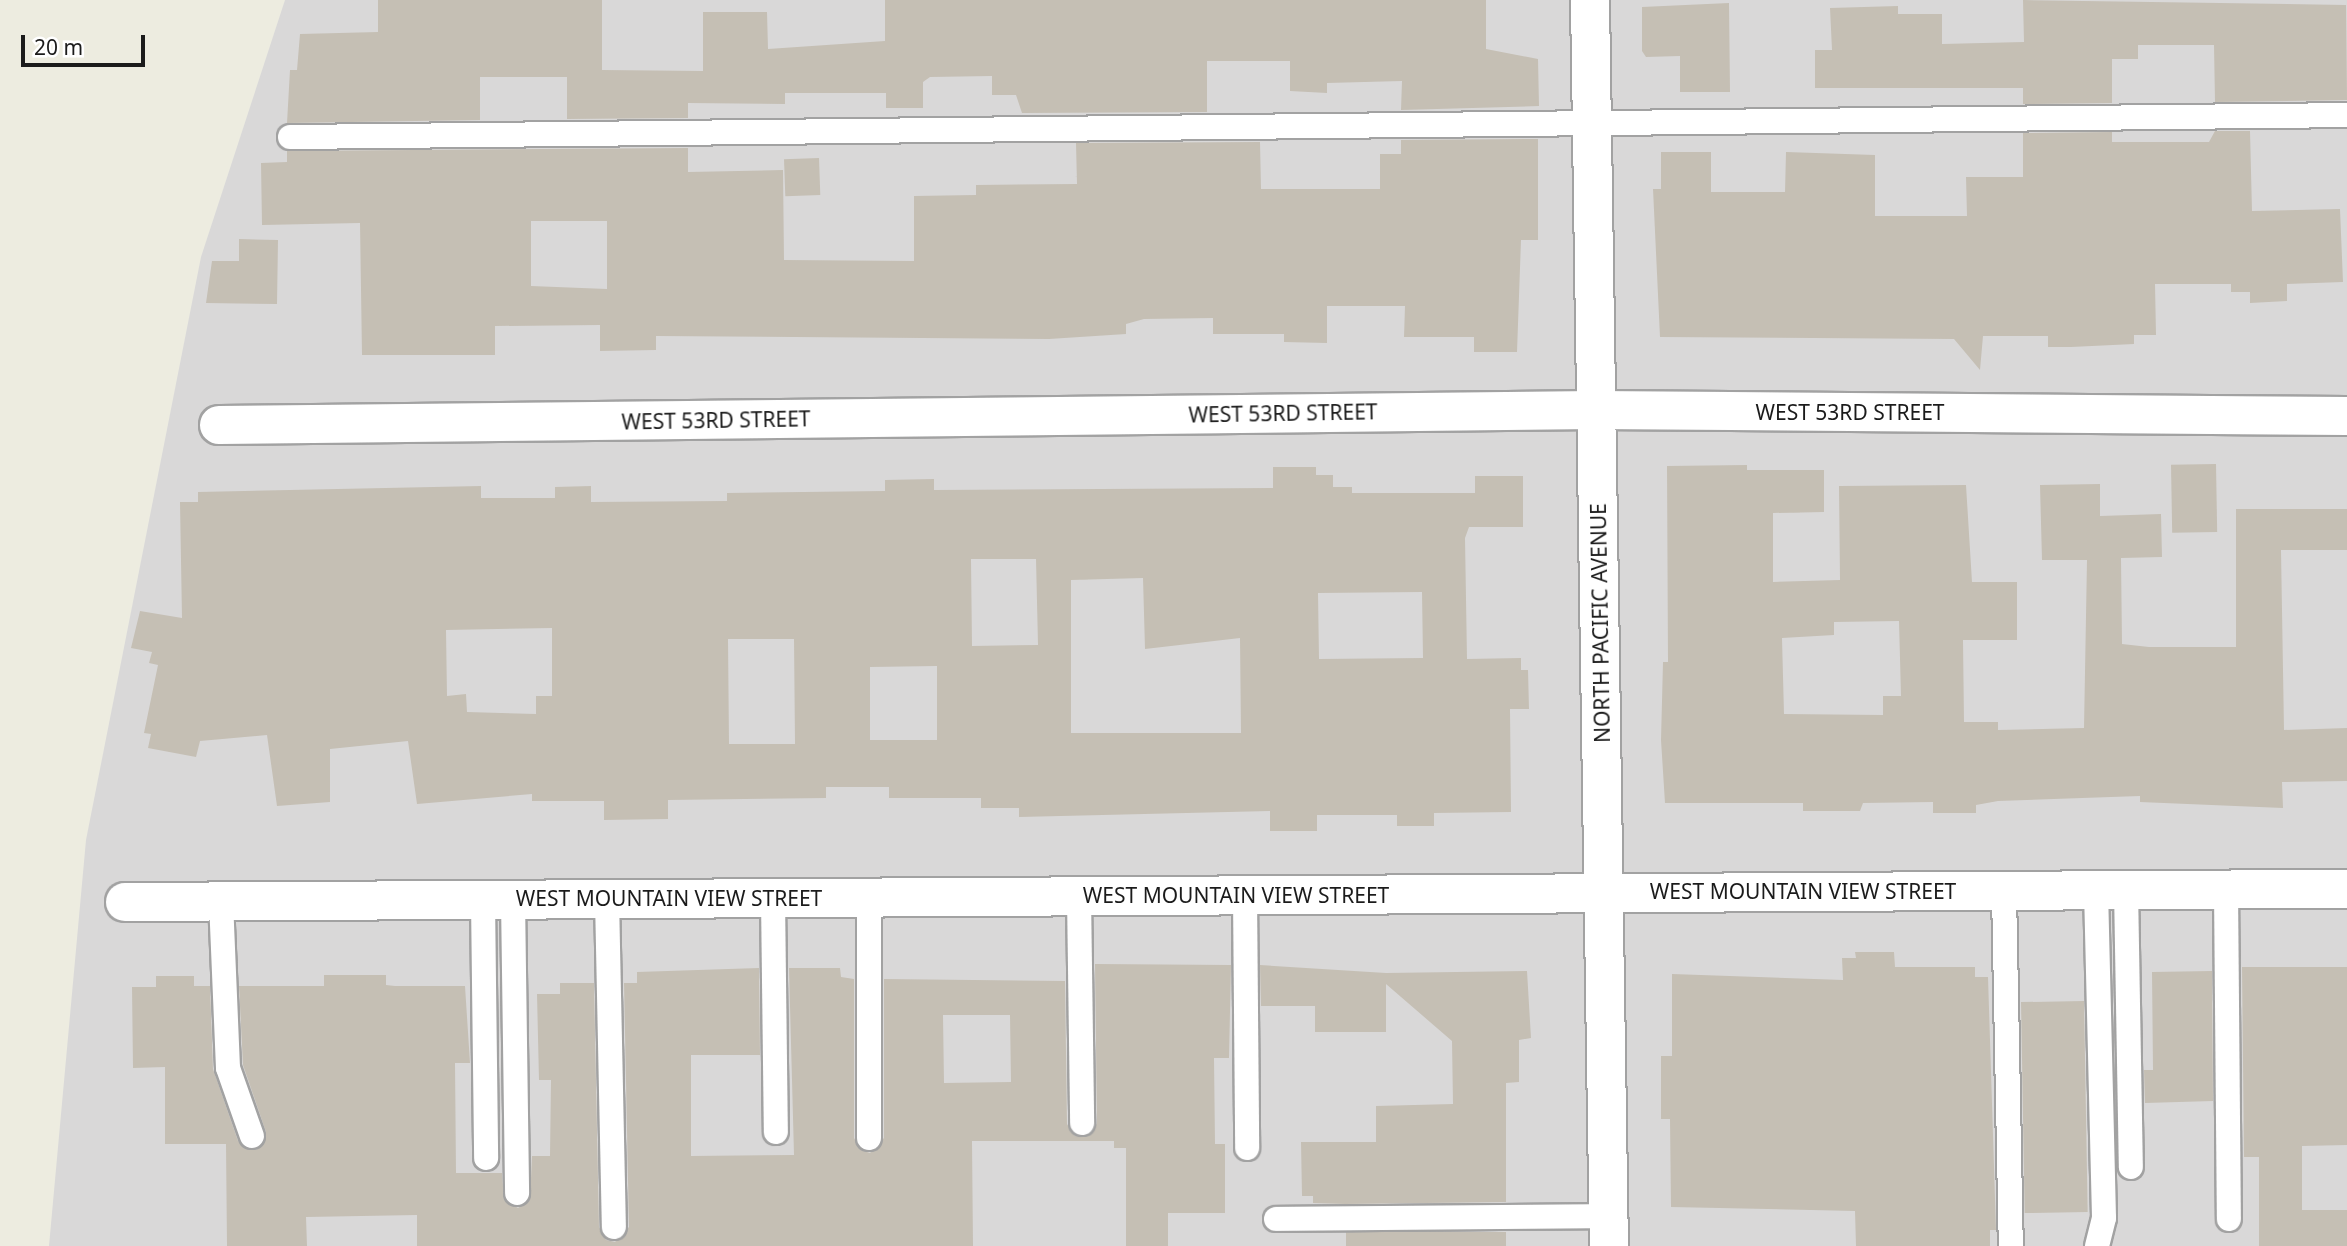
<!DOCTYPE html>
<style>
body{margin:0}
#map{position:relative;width:2347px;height:1246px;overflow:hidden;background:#edece0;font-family:"Noto Sans",sans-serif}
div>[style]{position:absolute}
.residential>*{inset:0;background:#d9d8d8}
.building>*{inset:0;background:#c5bfb4;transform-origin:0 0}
.roads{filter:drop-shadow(2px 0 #a2a2a2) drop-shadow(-2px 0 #a2a2a2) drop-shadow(0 2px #a2a2a2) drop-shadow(0 -2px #a2a2a2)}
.service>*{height:24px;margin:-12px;padding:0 12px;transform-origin:12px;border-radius:12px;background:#fff}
.minor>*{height:38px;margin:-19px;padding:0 19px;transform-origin:19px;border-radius:19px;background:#fff}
span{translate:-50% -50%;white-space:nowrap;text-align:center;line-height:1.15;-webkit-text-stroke:5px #fff;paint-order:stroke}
.street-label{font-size:21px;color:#1b1b1b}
.scale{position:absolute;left:21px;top:35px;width:124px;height:32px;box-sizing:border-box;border:4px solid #1b1b1b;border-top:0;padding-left:9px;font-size:21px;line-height:24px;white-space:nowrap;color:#1b1b1b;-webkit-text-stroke:5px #fff;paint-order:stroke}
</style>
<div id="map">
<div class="residential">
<i style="clip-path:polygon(285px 0,2347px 0,2347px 1246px,49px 1246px,86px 840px,201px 257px)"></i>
</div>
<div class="building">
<i style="clip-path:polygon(378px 0,602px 0,602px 70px,703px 71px,703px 12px,767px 12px,768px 49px,885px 41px,885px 0,1486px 0,1486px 49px,1538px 59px,1539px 106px,1401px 110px,1402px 81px,1327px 83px,1327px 93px,1290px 91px,1290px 61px,1207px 61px,1207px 112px,1022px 113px,1016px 95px,992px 95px,992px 76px,930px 77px,923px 82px,923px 108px,886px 108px,886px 93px,785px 93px,785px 104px,688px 103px,688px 118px,567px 119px,567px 77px,480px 77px,480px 120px,287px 123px,290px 70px,297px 70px,300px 34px,378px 32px)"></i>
<i style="clip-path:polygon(2023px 0,2346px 5px,2347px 100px,2215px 102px,2214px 45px,2138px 45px,2138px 59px,2112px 59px,2112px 103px,2023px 104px,2023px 88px,1815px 88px,1815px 50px,1832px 50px,1830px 8px,1898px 6px,1898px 14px,1942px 14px,1942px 44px,2024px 42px)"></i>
<i style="clip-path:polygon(1729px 3px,1730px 92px,1680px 92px,1680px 56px,1646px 57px,1642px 51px,1642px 7px)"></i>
<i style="clip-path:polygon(2215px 131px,2250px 131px,2252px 211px,2340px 209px,2343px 282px,2287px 284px,2287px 301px,2250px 303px,2250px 292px,2231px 292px,2231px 284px,2155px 284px,2156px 335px,2134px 335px,2134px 344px,2071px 347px,2048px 347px,2048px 336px,1983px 336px,1980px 370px,1954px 339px,1660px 337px,1653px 189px,1661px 189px,1661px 152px,1711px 152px,1711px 192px,1785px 192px,1786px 152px,1875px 155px,1875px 216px,1967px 216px,1966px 177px,2023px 177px,2023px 133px,2112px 132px,2112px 142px,2209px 142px)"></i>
<i style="clip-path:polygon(evenodd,1538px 139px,1538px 240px,1521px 240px,1517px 352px,1474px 352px,1474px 337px,1404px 337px,1405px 306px,1327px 306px,1327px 343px,1284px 342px,1284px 334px,1213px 334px,1213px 318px,1144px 319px,1126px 324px,1126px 334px,1049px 339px,656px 336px,656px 350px,600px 351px,600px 325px,495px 326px,495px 355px,362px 355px,360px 223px,262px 225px,261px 163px,287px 162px,287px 151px,688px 148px,688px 172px,783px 170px,784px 260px,914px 261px,914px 196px,976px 195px,976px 185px,1077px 184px,1076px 143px,1260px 142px,1261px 189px,1380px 189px,1380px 154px,1401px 154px,1401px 140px,1538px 139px,531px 221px,607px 221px,607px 289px,531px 286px,531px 221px)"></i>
<i style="left:819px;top:158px;width:37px;height:35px;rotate:88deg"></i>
<i style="clip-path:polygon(239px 239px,278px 240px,277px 304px,206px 303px,212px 261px,239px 261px)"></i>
<i style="left:2216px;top:464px;width:68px;height:45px;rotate:89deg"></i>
<i style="clip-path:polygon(evenodd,1747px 465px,1747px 470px,1824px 470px,1824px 512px,1773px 513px,1773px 582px,1840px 580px,1839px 486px,1966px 485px,1972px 582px,2017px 582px,2017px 640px,1963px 640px,1964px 722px,1998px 722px,1998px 730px,2084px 728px,2087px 560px,2042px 560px,2040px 485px,2100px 484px,2100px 516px,2161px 514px,2162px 557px,2121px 558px,2122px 644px,2149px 647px,2236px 647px,2236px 509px,2347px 509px,2347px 550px,2281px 550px,2284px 730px,2347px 728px,2347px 781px,2282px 782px,2283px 808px,2140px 802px,2140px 796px,1998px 801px,1976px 805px,1976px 813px,1933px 813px,1933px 802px,1863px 803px,1860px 811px,1803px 811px,1803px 803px,1665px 803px,1661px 740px,1663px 662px,1668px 662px,1667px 466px,1747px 465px,1899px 621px,1901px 696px,1883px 696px,1883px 715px,1784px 714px,1782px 638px,1834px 635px,1834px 622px,1899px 621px)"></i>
<i style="clip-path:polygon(evenodd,1273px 467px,1316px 467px,1316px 475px,1333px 475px,1333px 487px,1352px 487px,1352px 493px,1475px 493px,1475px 476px,1523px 476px,1523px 527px,1469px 527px,1465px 538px,1467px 659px,1521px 658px,1521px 670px,1528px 670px,1529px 709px,1510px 709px,1511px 812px,1434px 813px,1434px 826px,1397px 826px,1397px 815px,1317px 815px,1317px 831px,1270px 831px,1270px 811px,1019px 817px,1019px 808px,981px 808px,981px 798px,889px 798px,889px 787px,826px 787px,826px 798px,668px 800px,668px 819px,604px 820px,604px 801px,532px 801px,532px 794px,417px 804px,408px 741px,330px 749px,330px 802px,277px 806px,267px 735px,200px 741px,196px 757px,148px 748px,151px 734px,144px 733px,158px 665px,149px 663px,152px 652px,131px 648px,140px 611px,182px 618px,180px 502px,198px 502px,198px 492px,481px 486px,481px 498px,555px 498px,555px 487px,591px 486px,591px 502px,727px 501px,727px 493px,885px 491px,885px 480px,934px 479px,934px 490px,1273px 488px,1273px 467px,971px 559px,1036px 559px,1038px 645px,972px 646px,971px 559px,1273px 467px,1143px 578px,1145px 649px,1240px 638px,1241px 733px,1071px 733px,1071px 580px,1143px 578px,1273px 467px,1422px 592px,1423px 658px,1319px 659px,1318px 593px,1422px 592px,1273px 467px,552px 628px,552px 696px,536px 696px,536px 714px,467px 712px,466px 694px,447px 696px,446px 630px,552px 628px,1273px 467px,728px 639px,794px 639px,795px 744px,729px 744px,728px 639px,1273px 467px,937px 666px,937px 740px,870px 740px,870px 667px,937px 666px)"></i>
<i style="clip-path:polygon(1855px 952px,1894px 952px,1895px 967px,1975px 967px,1975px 977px,1988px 977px,1996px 1230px,1990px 1230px,1990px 1246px,1856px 1246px,1855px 1211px,1671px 1207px,1670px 1119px,1661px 1119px,1661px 1056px,1672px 1056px,1672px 974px,1843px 980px,1842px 958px,1856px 958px)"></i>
<i style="clip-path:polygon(evenodd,1095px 964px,1231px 965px,1229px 1058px,1214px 1058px,1215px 1144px,1225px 1144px,1225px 1213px,1168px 1213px,1168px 1246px,1126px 1246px,1126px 1148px,1114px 1148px,1114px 1141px,972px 1141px,973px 1246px,417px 1246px,417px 1215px,306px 1217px,307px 1246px,227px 1246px,226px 1144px,165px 1144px,165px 1067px,133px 1068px,132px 987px,156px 987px,156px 976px,194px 976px,194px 986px,210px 986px,213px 1069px,238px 1141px,256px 1150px,266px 1132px,243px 1065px,239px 986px,324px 986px,324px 975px,386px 975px,386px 985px,395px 986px,465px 986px,470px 1063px,455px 1063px,456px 1173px,502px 1173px,504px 1200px,518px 1208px,530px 1200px,532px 1156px,550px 1156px,551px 1080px,539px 1080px,537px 994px,560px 994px,560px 983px,594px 983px,599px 1227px,606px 1240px,615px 1242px,629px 1227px,624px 983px,637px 983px,637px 972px,759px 968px,760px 1055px,691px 1055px,691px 1156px,794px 1155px,789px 968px,840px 968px,841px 977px,854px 979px,854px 1138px,861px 1150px,870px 1153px,884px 1138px,884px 979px,1065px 981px,1067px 1124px,1075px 1136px,1090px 1135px,1097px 1123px,1095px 964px,943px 1015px,1010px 1015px,1011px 1082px,944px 1083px,943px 1015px)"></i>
<i style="clip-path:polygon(1260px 965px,1386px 973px,1527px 971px,1531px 1038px,1519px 1040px,1519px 1082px,1506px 1083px,1506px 1202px,1345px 1204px,1313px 1203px,1313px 1196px,1302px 1196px,1301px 1142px,1376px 1142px,1376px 1106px,1453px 1104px,1452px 1041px,1386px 984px,1386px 1032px,1315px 1032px,1315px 1006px,1261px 1006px)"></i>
<i style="clip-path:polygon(2242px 967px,2347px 967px,2347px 1145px,2302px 1146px,2302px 1210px,2347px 1210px,2347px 1246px,2259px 1246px,2259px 1157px,2244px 1157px)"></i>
<i style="clip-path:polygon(2212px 971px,2213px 1101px,2145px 1103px,2144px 1070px,2153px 1070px,2152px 972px)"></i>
<i style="left:2084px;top:1001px;width:211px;height:63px;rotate:89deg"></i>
<i style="left:1506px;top:1232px;width:14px;height:160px;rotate:90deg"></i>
</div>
<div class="roads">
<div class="service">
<i style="left:290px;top:137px;width:2057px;rotate:-0.61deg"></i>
<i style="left:2126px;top:889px;width:278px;rotate:89deg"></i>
<i style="left:2226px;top:889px;width:330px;rotate:89.5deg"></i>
<i style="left:2096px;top:890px;width:328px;rotate:88.6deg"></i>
<i style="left:2104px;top:1218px;width:29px;rotate:104deg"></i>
<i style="left:2004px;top:891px;width:355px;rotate:88.9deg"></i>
<i style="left:1245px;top:895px;width:253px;rotate:89.5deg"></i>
<i style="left:1079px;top:896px;width:227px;rotate:89.2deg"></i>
<i style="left:869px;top:897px;width:241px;rotate:90deg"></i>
<i style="left:773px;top:898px;width:234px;rotate:89.3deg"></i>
<i style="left:513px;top:899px;width:294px;rotate:89.2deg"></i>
<i style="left:607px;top:899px;width:328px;rotate:88.8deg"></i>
<i style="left:483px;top:900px;width:258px;rotate:89.3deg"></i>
<i style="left:221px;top:901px;width:167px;rotate:87.6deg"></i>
<i style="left:228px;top:1068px;width:72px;rotate:70.6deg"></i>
<i style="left:1276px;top:1219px;width:333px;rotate:-0.5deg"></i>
</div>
<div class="minor">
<i style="left:1590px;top:0;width:1246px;rotate:89.13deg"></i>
<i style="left:219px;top:425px;width:1376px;rotate:-0.62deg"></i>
<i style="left:1595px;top:410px;width:752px;rotate:0.46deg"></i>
<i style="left:125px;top:902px;width:2222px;rotate:-0.34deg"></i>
</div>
</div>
<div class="street-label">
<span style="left:1850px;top:412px">WEST 53RD STREET</span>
<span style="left:1283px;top:413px;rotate:-1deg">WEST 53RD STREET</span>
<span style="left:716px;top:420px;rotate:-1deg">WEST 53RD STREET</span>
<span style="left:1600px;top:623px;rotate:-91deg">NORTH PACIFIC AVENUE</span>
<span style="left:1803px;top:891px">WEST MOUNTAIN VIEW STREET</span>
<span style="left:1236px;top:895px">WEST MOUNTAIN VIEW STREET</span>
<span style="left:669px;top:898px">WEST MOUNTAIN VIEW STREET</span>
</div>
<div class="scale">20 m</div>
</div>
